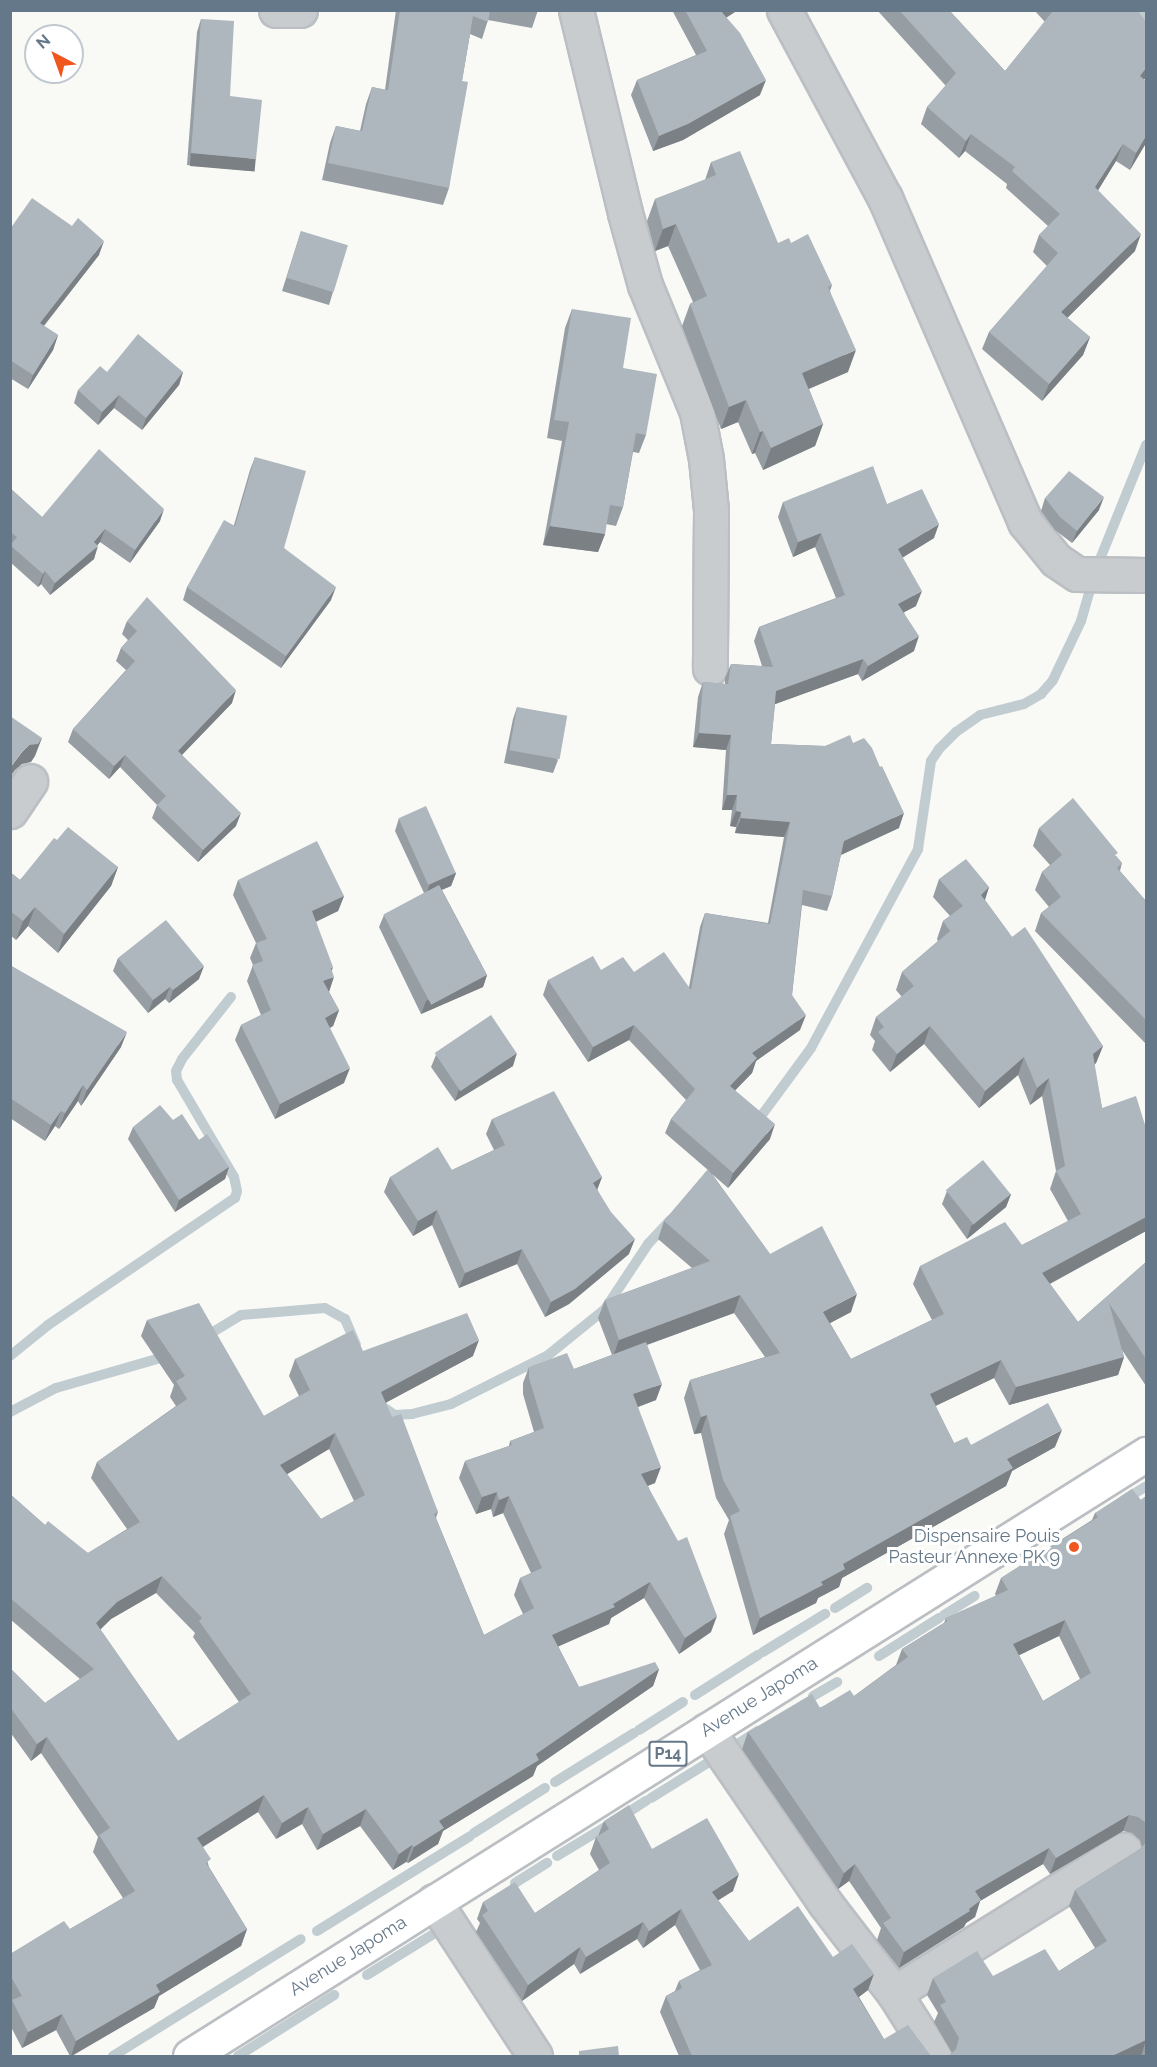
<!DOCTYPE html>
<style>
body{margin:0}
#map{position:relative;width:1157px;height:2067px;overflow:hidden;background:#f9f9f6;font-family:Raleway,sans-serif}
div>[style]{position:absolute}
.stream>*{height:10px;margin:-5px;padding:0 5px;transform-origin:5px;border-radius:5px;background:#c1ccd1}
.roads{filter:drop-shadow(2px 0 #bbbfc3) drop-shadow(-2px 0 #bbbfc3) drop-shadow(0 2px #bbbfc3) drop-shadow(0 -2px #bbbfc3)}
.minor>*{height:33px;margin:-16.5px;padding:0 16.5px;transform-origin:16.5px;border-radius:16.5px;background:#c8cccf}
.major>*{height:33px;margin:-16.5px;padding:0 16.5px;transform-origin:16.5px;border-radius:16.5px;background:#fff}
.wall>*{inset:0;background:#969da3}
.shaded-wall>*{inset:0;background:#7a8084;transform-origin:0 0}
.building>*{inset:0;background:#aeb7bd;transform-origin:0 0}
.dots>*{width:16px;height:16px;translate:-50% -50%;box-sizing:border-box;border:3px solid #fff;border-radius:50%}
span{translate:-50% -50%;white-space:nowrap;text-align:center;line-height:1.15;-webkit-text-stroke:6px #fff;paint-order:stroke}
.shield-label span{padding:2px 4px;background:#fff;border:2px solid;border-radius:4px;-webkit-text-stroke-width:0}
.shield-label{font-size:16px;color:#657889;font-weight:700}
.poi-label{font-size:18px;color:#657889}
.right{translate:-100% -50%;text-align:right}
.street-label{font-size:18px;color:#657889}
.frame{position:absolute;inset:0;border:12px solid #657889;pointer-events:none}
.north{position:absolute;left:24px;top:24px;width:60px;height:60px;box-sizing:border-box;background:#fff;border:2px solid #c1c9d0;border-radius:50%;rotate:319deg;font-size:16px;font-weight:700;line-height:24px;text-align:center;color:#657889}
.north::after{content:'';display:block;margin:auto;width:21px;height:27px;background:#ef571f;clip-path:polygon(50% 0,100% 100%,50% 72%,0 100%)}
</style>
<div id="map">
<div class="stream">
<i style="left:1138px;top:10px;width:13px;rotate:51deg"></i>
<i style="left:756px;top:1123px;width:93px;rotate:-53.7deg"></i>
<i style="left:811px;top:1048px;width:226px;rotate:-61.7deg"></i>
<i style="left:918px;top:849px;width:89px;rotate:-81.6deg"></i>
<i style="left:931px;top:761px;width:14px;rotate:-56deg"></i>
<i style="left:939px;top:749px;width:24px;rotate:-45deg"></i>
<i style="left:956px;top:732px;width:29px;rotate:-35deg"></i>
<i style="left:980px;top:715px;width:45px;rotate:-14deg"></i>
<i style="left:1024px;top:704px;width:20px;rotate:-30deg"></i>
<i style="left:1041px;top:694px;width:18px;rotate:-49deg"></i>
<i style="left:1053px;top:680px;width:65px;rotate:-64.6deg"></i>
<i style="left:1081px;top:621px;width:54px;rotate:-73.9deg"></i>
<i style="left:1096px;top:569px;width:134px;rotate:-68deg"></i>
<i style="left:203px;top:1338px;width:44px;rotate:-31.2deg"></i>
<i style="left:241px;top:1315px;width:84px;rotate:-4.8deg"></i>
<i style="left:325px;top:1308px;width:23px;rotate:29deg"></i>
<i style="left:345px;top:1319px;width:28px;rotate:67deg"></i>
<i style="left:10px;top:1356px;width:49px;rotate:-39.2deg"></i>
<i style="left:48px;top:1325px;width:226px;rotate:-34.2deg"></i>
<i style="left:235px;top:1198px;width:7px;rotate:-74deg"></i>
<i style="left:237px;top:1191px;width:14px;rotate:-102deg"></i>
<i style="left:234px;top:1177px;width:113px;rotate:-120.4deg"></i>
<i style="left:177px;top:1080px;width:9px;rotate:-96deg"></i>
<i style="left:176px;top:1071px;width:13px;rotate:-63deg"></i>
<i style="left:182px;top:1059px;width:79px;rotate:-51.7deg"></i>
<i style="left:380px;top:1400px;width:8px;rotate:67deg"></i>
<i style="left:383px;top:1407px;width:14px;rotate:34deg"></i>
<i style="left:395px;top:1415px;width:17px;rotate:-3deg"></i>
<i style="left:412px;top:1414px;width:40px;rotate:-14.4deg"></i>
<i style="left:451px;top:1404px;width:107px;rotate:-26.6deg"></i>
<i style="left:547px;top:1356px;width:75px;rotate:-39deg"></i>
<i style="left:605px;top:1309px;width:78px;rotate:-56.5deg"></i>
<i style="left:648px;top:1244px;width:33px;rotate:-47deg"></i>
<i style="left:10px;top:1412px;width:52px;rotate:-27.6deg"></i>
<i style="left:56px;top:1388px;width:120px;rotate:-16deg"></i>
<i style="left:1124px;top:1500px;width:26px;rotate:-32deg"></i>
<i style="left:835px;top:1608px;width:38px;rotate:-32deg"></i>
<i style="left:944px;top:1615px;width:36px;rotate:-32deg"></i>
<i style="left:763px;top:1652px;width:73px;rotate:-31.5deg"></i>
<i style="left:879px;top:1656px;width:71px;rotate:-32.3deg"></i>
<i style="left:695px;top:1695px;width:75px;rotate:-32.4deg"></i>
<i style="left:813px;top:1696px;width:28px;rotate:-30deg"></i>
<i style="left:639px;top:1730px;width:52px;rotate:-32.5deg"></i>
<i style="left:733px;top:1747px;width:30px;rotate:-33deg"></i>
<i style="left:555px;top:1782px;width:93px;rotate:-31.8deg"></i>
<i style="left:651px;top:1798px;width:74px;rotate:-31.8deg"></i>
<i style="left:621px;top:1817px;width:30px;rotate:-33deg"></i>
<i style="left:474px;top:1833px;width:84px;rotate:-32.4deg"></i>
<i style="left:557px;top:1856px;width:62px;rotate:-31.1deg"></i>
<i style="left:515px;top:1883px;width:38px;rotate:-32deg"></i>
<i style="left:317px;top:1931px;width:180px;rotate:-31.8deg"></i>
<i style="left:367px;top:1975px;width:89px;rotate:-31.7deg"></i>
<i style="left:113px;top:2056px;width:221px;rotate:-31.9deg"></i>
<i style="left:238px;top:2056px;width:114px;rotate:-32.4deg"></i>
</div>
<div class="roads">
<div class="minor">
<i style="left:276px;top:10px;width:24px"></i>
<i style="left:576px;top:10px;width:209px;rotate:76.4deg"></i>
<i style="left:625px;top:213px;width:75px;rotate:74.5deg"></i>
<i style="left:645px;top:285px;width:137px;rotate:67.7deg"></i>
<i style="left:697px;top:412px;width:48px;rotate:79.2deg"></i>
<i style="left:706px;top:459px;width:51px;rotate:84.4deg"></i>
<i style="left:711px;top:510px;width:158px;rotate:90.4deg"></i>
<i style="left:784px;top:10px;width:213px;rotate:61.8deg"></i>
<i style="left:885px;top:198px;width:353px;rotate:66.6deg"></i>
<i style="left:1025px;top:522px;width:49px;rotate:50.8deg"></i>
<i style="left:1056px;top:560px;width:25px;rotate:34deg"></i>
<i style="left:1077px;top:574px;width:69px;rotate:0.8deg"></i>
<i style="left:10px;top:811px;width:36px;rotate:-56deg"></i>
<i style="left:707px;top:1730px;width:209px;rotate:55.7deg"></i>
<i style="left:825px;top:1903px;width:113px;rotate:52.5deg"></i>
<i style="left:894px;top:1993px;width:75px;rotate:57.6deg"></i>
<i style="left:434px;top:1901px;width:185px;rotate:56.9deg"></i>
<i style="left:894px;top:1993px;width:271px;rotate:-31.9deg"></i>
</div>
<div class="major">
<i style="left:190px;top:2056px;width:1130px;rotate:-32.2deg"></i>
</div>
</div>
<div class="wall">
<i style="clip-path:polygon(396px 10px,538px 10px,532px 28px,488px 20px,482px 39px,470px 34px,462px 81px,449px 188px,443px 205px,322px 180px,330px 143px,336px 126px,360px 131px,366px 104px,372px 87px,385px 90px)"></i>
<i style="clip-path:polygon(672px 10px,738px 10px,726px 18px,760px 95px,683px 140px,653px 151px,631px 95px,637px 80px,696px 55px)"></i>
<i style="clip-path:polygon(877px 10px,949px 10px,1005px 71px,1045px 22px,1034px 10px,1137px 10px,1146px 22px,1146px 77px,1144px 79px,1146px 143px,1130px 170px,1116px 161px,1098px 190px,1135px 251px,1067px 318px,1090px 337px,1083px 355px,1042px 401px,982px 349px,989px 332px,1047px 266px,1033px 252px,1039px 235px,1048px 226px,1006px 188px,1007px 184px,965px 151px,959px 158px,921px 124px,927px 107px,946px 86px)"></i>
<i style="clip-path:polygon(201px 19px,230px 96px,251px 171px,187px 165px,197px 32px)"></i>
<i style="clip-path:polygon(711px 162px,778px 243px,791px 243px,832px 285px,830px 291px,848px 372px,809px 389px,823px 424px,815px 446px,763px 470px,755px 453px,752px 454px,738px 422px,721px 429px,682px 326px,690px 304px,693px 302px,668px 246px,655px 251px,647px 221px,655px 199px,705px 180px)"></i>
<i style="clip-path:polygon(10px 229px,99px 255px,44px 326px,58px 335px,53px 350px,28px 389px,10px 378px)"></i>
<i style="clip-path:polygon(301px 231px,333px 292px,329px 305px,282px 291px)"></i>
<i style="clip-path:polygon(572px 309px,623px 368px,646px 435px,639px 453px,633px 452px,623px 507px,616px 526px,606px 524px,605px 534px,598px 552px,543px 545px,562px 441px,547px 438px,565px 328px)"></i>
<i style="clip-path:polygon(107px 372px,183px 372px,179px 385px,142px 430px,114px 408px,98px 425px,74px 403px,78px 390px)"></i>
<i style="clip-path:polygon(255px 457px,284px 548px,331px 600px,281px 668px,183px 600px,187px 587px,234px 525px,250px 470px)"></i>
<i style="clip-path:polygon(10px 488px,42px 517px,160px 521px,130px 563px,100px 542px,97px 545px,94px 559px,50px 595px,41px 584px,38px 587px,10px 562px)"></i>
<i style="clip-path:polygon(1045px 498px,1099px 510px,1072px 543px,1055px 530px,1041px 511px)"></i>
<i style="clip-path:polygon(evenodd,783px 502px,887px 504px,934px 538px,902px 558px,916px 606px,904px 612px,914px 651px,862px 681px,858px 674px,775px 704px,771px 744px,825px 746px,853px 743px,899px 828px,841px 854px,832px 896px,827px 911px,802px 905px,792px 995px,800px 1030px,756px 1061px,752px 1073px,735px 1090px,770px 1139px,728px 1188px,712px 1174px,770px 1254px,851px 1312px,830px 1323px,851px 1359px,932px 1320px,913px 1284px,920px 1266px,1022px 1245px,1068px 1221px,1050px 1189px,1056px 1171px,1042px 1096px,1030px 1105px,1018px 1075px,979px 1108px,924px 1044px,890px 1072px,872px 1050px,875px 1041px,870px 1035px,876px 1017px,902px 997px,896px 990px,902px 972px,938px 941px,937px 939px,943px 921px,950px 916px,933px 897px,939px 879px,989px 887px,985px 900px,1012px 937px,1103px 1046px,1096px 1063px,1094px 1065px,1102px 1108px,1146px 1128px,1146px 1231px,1050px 1284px,1078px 1322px,1146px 1262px,1146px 1386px,1122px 1350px,1124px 1357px,1118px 1375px,1009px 1405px,994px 1378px,935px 1406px,954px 1443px,971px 1445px,1055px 1447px,1012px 1471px,1006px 1486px,842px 1578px,839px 1587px,818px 1598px,816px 1603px,753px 1635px,724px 1534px,729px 1520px,716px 1498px,701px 1433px,694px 1434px,684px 1398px,690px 1380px,765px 1357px,734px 1313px,647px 1345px,656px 1400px,638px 1407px,655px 1483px,648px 1486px,711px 1632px,679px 1654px,644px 1598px,611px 1618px,609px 1624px,558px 1646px,579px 1687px,659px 1669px,653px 1686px,537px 1766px,533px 1776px,443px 1831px,438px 1844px,408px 1863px,406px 1862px,393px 1870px,360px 1826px,317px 1850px,302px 1824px,276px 1839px,258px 1812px,203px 1847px,209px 1867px,247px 1929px,241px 1946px,159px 1996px,154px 2008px,72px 2056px,70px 2056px,56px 2030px,22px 2048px,10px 2025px,10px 1954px,70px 1929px,123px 1898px,93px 1852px,98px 1837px,41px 1753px,31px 1761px,10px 1732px,10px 1668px,45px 1703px,80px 1679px,10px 1619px,10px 1494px,45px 1525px,88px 1553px,127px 1529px,91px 1478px,97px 1462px,176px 1406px,170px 1397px,174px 1385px,141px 1336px,147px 1320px,264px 1416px,299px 1396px,289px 1376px,295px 1359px,363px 1351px,473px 1356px,385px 1403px,438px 1512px,436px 1518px,484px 1635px,523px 1614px,514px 1595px,520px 1578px,531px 1573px,503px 1513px,493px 1517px,491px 1509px,476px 1514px,459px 1478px,465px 1461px,509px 1446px,510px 1441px,534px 1432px,523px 1394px,523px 1383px,529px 1367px,574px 1369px,612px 1355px,598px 1318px,605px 1300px,692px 1268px,658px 1239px,664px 1221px,708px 1170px,665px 1133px,671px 1119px,686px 1100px,629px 1040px,588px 1062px,543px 995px,548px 980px,601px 970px,634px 972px,689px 987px,700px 927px,705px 913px,768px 923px,784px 837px,735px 833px,736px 827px,730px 826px,732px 810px,722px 810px,726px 750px,693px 747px,698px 697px,703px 682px,725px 684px,725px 678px,731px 664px,762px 666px,754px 641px,759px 627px,836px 598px,815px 547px,793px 557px,778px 517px,783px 502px,329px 1449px,354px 1501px,321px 1519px,287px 1474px,329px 1449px,783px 502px,156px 1593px,195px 1633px,193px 1637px,239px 1702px,178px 1741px,100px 1629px,111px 1619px,156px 1593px)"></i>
<i style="clip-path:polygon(127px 621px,232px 703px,182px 755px,236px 826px,198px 862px,152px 818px,157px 805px,120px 767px,109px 779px,68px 742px,73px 729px,126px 670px,116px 661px,121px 648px,128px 640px,122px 634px)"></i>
<i style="clip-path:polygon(517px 707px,558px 760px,553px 773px,504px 763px,513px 719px)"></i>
<i style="clip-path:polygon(399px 818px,456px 873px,451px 886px,442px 890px,487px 975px,483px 987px,421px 1014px,379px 927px,384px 915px,424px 893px,395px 831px)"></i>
<i style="clip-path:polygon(1039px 828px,1116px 856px,1122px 863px,1120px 871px,1146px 901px,1146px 1044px,1035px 931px,1041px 913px,1049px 907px,1035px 890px,1042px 872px,1050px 865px,1033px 846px)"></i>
<i style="clip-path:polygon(57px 840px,118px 867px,111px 886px,58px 953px,28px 926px,16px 940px,10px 935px,10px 872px,20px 880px)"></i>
<i style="clip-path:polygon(238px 880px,344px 896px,338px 911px,316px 922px,332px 971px,329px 992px,339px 1010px,333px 1026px,330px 1028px,344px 1083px,275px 1119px,235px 1040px,241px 1025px,261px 1015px,247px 981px,253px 965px,250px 958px,256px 943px,233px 895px)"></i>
<i style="clip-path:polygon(118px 958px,199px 979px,169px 1003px,165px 999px,148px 1013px,113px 971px)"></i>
<i style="clip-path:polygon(10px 965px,121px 1047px,81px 1106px,78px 1101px,59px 1129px,55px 1126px,45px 1141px,10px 1118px)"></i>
<i style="clip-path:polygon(436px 1055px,513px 1066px,455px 1101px,431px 1067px)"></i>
<i style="clip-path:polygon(492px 1119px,602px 1177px,597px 1189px,629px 1254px,569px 1304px,545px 1317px,517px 1264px,459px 1288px,432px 1225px,413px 1236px,384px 1192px,390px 1177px,452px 1170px,494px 1150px,486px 1134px)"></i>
<i style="clip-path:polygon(173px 1120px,199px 1140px,229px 1167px,225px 1179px,175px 1212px,128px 1139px,133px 1127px)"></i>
<i style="clip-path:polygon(947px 1191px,1011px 1194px,1006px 1207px,967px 1239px,942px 1204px)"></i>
<i style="clip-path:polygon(evenodd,1146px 1496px,1146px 2056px,946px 2056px,949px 2056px,952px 2053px,934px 2022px,938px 2013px,927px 1995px,933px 1978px,993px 1976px,1059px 1971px,1095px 1948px,1069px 1906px,1075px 1890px,1140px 1849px,1142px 1847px,1140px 1840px,1132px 1833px,1123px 1831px,1050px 1874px,1043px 1864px,980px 1901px,975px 1917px,966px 1923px,964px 1927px,899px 1968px,877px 1940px,881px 1928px,849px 1881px,838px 1889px,742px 1749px,748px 1732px,854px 1696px,896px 1665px,902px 1649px,944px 1623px,946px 1618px,996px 1596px,995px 1594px,1001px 1578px,1092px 1520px,1095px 1513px,1141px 1500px,1146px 1496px,1059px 1636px,1080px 1679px,1043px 1701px,1019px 1655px,1059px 1636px)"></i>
<i style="clip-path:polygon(604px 1821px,652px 1849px,733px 1891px,718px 1900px,749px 1941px,833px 1957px,868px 1990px,859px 1997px,884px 2039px,933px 2056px,679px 2056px,660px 2012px,666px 1996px,675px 1991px,679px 1981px,700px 1970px,675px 1925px,643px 1948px,637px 1939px,580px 1974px,574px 1964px,522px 2001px,476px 1932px,480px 1923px,477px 1919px,483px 1902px,535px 1913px,599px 1870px,590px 1854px,596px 1837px,598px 1836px)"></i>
</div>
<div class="shaded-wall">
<i style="clip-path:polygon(719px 10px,738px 10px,714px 25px)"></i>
<i style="clip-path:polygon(1146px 68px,1146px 77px,1134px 94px,1140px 76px)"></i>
<i style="clip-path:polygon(766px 80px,760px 95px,683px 140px,653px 151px,659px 136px)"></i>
<i style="clip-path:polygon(971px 134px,965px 151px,959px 158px,966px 141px)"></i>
<i style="clip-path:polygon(1146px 136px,1146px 143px,1130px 170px,1136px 153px)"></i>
<i style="clip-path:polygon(1123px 144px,1116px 161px,1089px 205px,1095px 187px)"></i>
<i style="left:191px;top:153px;width:65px;height:13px;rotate:5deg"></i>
<i style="clip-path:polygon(676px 224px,668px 246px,655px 251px,663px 229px)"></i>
<i style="clip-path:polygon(1141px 234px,1135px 251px,1055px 330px,1061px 312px)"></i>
<i style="clip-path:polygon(104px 241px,99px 255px,34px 338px,40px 323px)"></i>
<i style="clip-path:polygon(58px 335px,53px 350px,28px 389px,33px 375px)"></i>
<i style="clip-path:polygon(1090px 337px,1083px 355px,1042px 401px,1049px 384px)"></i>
<i style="clip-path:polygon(856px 350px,848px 372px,794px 395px,802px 373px)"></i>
<i style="clip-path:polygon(183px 372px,179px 385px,142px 430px,146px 418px)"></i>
<i style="clip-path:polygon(119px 395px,114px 408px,98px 425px,102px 412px)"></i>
<i style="clip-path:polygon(746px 400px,738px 422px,721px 429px,729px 407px)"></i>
<i style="clip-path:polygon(823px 424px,815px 446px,763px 470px,771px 448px)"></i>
<i style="clip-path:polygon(763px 431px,755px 453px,752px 454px,760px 432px)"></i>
<i style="clip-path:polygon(1104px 497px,1099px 510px,1072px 543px,1077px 531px)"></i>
<i style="clip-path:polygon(164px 509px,160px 521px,130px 563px,135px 550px)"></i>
<i style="clip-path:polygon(939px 524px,934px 538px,892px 564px,898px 549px)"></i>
<i style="clip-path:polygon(550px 526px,605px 534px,598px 552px,543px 545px)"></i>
<i style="clip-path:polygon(105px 529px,100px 542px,92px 552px,98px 546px,94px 559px,50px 595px,55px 583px)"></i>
<i style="clip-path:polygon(821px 533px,815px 547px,793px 557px,798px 542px)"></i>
<i style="clip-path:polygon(45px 571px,41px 584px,38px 587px,43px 574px)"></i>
<i style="clip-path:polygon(336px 587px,331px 600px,281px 668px,286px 656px)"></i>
<i style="clip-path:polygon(922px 591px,916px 606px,893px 618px,898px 604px)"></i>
<i style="clip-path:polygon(919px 636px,914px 651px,862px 681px,868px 666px)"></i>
<i style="clip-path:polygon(863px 659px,858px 674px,770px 706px,776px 691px)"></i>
<i style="clip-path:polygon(236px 690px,232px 703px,174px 763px,178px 751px)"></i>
<i style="clip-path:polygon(699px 733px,731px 735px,726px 750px,693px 747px)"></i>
<i style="clip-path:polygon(42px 738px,35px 756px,31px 762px,22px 764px,15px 770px,10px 777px,10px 768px,22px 752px,29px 745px)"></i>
<i style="clip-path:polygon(125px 755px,120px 767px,109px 779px,114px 766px)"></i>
<i style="clip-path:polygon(727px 795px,737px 795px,732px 810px,722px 810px)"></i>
<i style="clip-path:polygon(736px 811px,741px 812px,736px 827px,730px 826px)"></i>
<i style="clip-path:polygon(241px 813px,236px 826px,198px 862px,203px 850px)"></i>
<i style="clip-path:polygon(904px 813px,899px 828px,839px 856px,844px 841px)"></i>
<i style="clip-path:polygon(741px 818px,790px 822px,784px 837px,735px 833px)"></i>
<i style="clip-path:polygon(118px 867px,111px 886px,58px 953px,64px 934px)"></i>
<i style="clip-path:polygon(456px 873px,451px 886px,426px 896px,430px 883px)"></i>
<i style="clip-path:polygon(989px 887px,983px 905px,981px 895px)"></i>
<i style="clip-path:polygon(344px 896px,338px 911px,306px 926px,312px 911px)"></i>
<i style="clip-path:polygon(35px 907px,28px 926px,16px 940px,23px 921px)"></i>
<i style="clip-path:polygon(204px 966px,199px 979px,169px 1003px,173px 990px)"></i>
<i style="clip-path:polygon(333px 967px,329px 979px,334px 977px,329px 992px,323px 981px,331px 968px)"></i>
<i style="clip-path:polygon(487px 975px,483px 987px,421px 1014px,426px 1001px)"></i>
<i style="clip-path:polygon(170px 987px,165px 999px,148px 1013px,153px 1000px)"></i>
<i style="clip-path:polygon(339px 1010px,333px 1026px,319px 1033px,325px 1018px)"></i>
<i style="clip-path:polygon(806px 1015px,800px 1030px,756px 1061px,752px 1073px,725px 1101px,730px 1086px,752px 1053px)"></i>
<i style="clip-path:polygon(634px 1025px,629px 1040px,588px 1062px,593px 1047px)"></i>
<i style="clip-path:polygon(930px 1026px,924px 1044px,890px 1072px,897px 1054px)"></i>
<i style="clip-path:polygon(127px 1032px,121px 1047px,81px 1106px,87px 1090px)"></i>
<i style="clip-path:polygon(1103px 1046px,1096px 1063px,1086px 1072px,1093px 1054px)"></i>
<i style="clip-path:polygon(517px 1053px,513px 1066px,455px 1101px,459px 1089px)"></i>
<i style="clip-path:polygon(1024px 1057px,1018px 1075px,979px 1108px,985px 1091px)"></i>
<i style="clip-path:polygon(350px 1068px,344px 1083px,275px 1119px,280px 1104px)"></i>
<i style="clip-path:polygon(1049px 1078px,1042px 1096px,1030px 1105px,1037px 1088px)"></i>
<i style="clip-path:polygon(83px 1085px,78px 1101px,59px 1129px,65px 1113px)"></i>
<i style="clip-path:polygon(61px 1111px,55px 1126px,45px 1141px,51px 1125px)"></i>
<i style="clip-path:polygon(775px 1124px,770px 1139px,728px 1188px,733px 1173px)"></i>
<i style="clip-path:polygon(229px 1167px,225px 1179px,175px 1212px,179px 1200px)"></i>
<i style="clip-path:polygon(602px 1177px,596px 1193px,593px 1183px)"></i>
<i style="clip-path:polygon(1011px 1194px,1006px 1207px,967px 1239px,971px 1226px)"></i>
<i style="clip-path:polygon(437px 1210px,432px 1225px,413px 1236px,418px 1221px)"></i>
<i style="clip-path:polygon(1146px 1217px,1146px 1231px,1036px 1291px,1042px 1273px)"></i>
<i style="clip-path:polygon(635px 1239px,629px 1254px,569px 1304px,545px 1317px,551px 1302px)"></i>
<i style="clip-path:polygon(522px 1249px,517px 1264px,459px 1288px,465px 1273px)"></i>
<i style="clip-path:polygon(857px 1294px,851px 1312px,817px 1330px,823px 1312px)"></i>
<i style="clip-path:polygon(740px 1295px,734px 1313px,613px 1357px,619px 1340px)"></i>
<i style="clip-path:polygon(479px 1340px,473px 1356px,374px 1409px,381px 1392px)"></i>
<i style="clip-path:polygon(1124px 1357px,1118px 1375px,1009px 1405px,1016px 1387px)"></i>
<i style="clip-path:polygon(1001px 1360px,994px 1378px,923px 1412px,930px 1394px)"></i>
<i style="clip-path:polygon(662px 1384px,656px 1400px,627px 1411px,633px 1394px)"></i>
<i style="clip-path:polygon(707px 1415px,701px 1433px,694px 1434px,701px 1417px)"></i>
<i style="clip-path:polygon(1062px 1430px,1055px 1447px,1012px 1471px,1006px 1486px,842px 1578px,839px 1587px,818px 1598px,816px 1603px,753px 1635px,760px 1618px,821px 1582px,843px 1564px,1007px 1459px)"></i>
<i style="clip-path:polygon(335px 1433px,329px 1449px,274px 1482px,280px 1465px)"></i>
<i style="clip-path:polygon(661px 1467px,655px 1483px,635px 1490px,641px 1474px)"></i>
<i style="clip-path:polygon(497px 1492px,491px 1509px,476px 1514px,482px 1497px)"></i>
<i style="clip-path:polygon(509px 1496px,503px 1513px,493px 1517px,499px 1500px)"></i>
<i style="clip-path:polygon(162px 1576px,156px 1593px,111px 1619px,90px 1640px,96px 1623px,117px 1602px)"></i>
<i style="clip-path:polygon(650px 1582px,644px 1598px,611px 1618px,609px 1624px,546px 1652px,552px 1635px,613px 1604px)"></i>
<i style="clip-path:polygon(717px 1616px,711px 1632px,679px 1654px,685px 1638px)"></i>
<i style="clip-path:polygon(1065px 1620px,1059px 1636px,1007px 1661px,1013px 1644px)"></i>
<i style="clip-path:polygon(659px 1669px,653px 1686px,537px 1766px,533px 1776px,443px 1831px,438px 1844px,408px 1863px,414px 1847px,439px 1821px)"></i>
<i style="clip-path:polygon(47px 1737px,41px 1753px,31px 1761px,37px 1744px)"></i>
<i style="clip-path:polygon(264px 1795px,258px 1812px,191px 1854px,197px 1838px)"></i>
<i style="clip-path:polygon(308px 1807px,302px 1824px,276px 1839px,282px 1823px)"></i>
<i style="clip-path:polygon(366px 1809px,360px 1826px,317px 1850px,323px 1834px)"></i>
<i style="clip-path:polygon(1129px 1815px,1123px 1831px,1050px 1874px,1056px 1858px)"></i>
<i style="clip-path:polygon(412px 1845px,406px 1862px,393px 1870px,399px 1854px)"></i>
<i style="clip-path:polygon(1049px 1848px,1043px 1864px,980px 1901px,975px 1917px,966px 1923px,964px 1927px,899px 1968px,904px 1952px,975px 1891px)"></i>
<i style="clip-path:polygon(855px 1864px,849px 1881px,838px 1889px,844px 1873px)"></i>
<i style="clip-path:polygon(739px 1874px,733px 1891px,706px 1908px,712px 1892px)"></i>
<i style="clip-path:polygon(681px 1909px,675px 1925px,643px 1948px,649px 1931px)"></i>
<i style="clip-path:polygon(643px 1922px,637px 1939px,580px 1974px,586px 1957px)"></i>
<i style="clip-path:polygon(247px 1929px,241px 1946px,159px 1996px,154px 2008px,71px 2056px,76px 2041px,156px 1985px)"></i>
<i style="clip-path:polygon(580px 1947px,574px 1964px,522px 2001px,528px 1985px)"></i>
<i style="clip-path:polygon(874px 1974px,868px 1990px,848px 2005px,853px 1989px)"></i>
<i style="clip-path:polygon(62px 2014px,56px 2030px,22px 2048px,28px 2032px)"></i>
<i style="clip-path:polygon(1146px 2040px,1141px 2056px,1112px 2056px)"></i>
</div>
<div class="building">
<i style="clip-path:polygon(400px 10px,490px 10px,488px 22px,473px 16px,462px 81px,468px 82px,449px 188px,328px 163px,336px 126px,362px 131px,372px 87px,388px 90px)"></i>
<i style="clip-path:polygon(685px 10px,720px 10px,740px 33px,766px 80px,688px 124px,659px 136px,637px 80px,707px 51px)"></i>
<i style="clip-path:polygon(899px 10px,949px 10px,1005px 71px,1052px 12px,1051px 10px,1137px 10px,1146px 22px,1146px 68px,1140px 76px,1146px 81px,1146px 136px,1136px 153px,1123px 144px,1095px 187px,1141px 234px,1061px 312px,1090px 337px,1049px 384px,989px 332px,1058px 253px,1039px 235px,1060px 214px,1012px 171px,1015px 167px,971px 134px,966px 141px,927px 107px,956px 73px)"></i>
<i style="clip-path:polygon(201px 19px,234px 21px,230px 96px,262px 100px,256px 159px,191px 153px)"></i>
<i style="clip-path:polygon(740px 151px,778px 243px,789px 238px,791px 243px,808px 234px,832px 285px,828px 287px,856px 350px,802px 373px,823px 424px,771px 448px,763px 431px,760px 432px,746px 400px,729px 407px,690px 304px,707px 296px,676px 224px,663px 229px,655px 199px,716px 175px,711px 162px)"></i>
<i style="clip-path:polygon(32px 198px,72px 226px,78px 218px,104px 241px,40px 323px,58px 335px,33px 375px,10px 360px,10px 229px)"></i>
<i style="left:301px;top:231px;width:49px;height:49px;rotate:17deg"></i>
<i style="clip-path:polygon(572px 309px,631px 318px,623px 368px,657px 374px,646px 435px,636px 433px,623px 507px,610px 505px,605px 534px,550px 526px,569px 422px,554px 420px)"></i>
<i style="clip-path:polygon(138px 334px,183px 372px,146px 418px,119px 395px,102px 412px,78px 390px,100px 366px,107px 372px)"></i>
<i style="clip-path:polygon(99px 449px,164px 509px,135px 550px,105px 529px,94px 542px,98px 546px,55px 583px,45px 571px,43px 574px,10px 545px,17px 537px,10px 532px,10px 488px,42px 517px)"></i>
<i style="clip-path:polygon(255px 457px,306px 471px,284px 548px,336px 587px,286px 656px,187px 587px,224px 520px,235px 526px)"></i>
<i style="clip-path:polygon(873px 466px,887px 504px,922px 489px,939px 524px,898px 549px,922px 591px,898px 604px,919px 636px,868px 666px,863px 659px,776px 691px,771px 744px,825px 746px,850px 735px,853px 743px,864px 738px,872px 748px,880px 767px,882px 766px,904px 813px,844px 841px,832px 896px,803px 890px,792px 995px,806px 1015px,752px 1053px,757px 1058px,730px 1086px,775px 1124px,733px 1173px,671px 1119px,695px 1089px,634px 1025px,593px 1047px,548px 980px,593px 956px,601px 970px,623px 957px,634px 972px,664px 952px,691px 990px,705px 913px,770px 924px,790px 822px,741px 818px,741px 812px,736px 811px,737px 795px,727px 795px,731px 735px,699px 733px,703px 682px,728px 684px,731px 664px,773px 667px,759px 627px,845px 595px,821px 533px,798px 542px,783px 502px)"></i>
<i style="clip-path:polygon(1069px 471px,1104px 497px,1077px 531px,1060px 517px,1045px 498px)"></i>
<i style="clip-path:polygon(147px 597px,236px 690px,178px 751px,241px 813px,203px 850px,157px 805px,166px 796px,125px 755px,114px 766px,73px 729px,135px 661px,121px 648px,137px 631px,127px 621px)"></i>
<i style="left:517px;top:707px;width:51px;height:44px;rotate:10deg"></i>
<i style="clip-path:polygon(10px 716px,42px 738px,38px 744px,29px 745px,22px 752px,10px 768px)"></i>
<i style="clip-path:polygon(1073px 798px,1118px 853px,1115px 855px,1122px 863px,1117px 868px,1146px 901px,1146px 1020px,1041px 913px,1061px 897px,1042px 872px,1062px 855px,1039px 828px)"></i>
<i style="left:426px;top:806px;width:73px;height:30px;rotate:66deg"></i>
<i style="clip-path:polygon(68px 827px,118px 867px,64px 934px,35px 907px,23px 921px,10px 911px,10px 872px,20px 880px,54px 838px,57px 840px)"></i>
<i style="clip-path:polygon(317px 841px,344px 896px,312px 911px,333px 967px,331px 968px,334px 977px,323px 981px,339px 1010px,325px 1018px,350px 1068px,280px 1104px,241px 1025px,271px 1010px,252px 965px,263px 961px,256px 943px,267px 939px,238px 880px)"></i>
<i style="clip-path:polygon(966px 859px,989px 887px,981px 895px,1012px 937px,1025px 927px,1103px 1046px,1093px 1054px,1102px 1108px,1136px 1096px,1146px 1128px,1146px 1217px,1042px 1273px,1078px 1322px,1146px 1262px,1146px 1359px,1109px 1303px,1124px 1357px,1016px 1387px,1001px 1360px,930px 1394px,954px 1443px,967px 1437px,971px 1445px,1048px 1403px,1062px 1430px,1007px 1459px,1013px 1468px,843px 1564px,845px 1569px,821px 1582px,823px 1585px,760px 1618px,730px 1516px,740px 1511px,723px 1480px,707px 1415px,701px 1417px,690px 1380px,780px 1353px,740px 1295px,619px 1340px,605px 1300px,710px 1261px,664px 1221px,708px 1169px,770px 1254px,822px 1226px,857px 1294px,823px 1312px,851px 1359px,944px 1314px,920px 1266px,1005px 1222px,1022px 1245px,1081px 1214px,1056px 1171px,1065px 1166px,1049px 1078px,1037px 1088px,1024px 1057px,985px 1091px,930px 1026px,897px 1054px,878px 1032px,884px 1027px,876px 1017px,914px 986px,902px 972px,950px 931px,943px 921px,963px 906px,939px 879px)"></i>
<i style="left:439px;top:885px;width:102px;height:63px;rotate:62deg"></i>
<i style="clip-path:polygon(166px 920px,204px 966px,173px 990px,170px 987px,153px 1000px,118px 958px)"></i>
<i style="clip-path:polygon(10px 965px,127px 1032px,87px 1090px,83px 1085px,65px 1113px,61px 1111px,51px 1125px,10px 1098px)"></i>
<i style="left:491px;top:1015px;width:46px;height:68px;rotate:56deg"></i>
<i style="clip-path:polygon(554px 1091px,602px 1177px,593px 1183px,611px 1212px,635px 1239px,575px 1289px,551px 1302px,522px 1249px,465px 1273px,437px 1210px,418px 1221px,390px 1177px,438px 1147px,452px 1170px,505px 1145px,492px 1119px)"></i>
<i style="clip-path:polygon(160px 1105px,173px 1120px,182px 1114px,199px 1140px,207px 1134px,229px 1167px,179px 1200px,133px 1127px)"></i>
<i style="left:983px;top:1160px;width:44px;height:48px;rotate:51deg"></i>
<i style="clip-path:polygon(evenodd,199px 1303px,264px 1416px,310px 1390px,295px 1359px,353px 1330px,363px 1351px,467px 1313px,479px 1340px,381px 1392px,392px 1417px,401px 1414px,438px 1512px,434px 1514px,484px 1635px,534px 1608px,520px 1578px,542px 1568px,509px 1496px,499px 1500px,497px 1492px,482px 1497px,465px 1461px,512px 1445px,510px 1441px,544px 1428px,529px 1378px,529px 1367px,567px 1353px,574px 1369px,646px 1342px,662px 1384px,633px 1394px,661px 1467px,641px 1474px,678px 1541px,687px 1537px,717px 1616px,685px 1638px,650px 1582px,613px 1604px,615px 1607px,552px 1635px,579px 1687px,655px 1662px,659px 1669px,536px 1754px,539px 1760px,439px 1821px,444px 1828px,414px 1847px,412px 1845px,399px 1854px,366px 1809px,323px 1834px,308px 1807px,282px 1823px,264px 1795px,197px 1838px,211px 1859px,206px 1863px,247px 1929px,156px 1985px,160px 1992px,76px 2041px,62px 2014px,28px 2032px,12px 2000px,22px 1996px,10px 1975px,10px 1954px,64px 1921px,70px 1929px,135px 1891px,99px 1835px,110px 1828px,47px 1737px,37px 1744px,10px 1707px,10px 1668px,45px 1703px,94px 1669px,10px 1598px,10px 1494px,45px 1525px,48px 1521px,88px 1553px,140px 1522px,97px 1462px,187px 1399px,176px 1381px,185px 1376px,147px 1320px,199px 1303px,335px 1433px,365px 1495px,321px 1519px,280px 1465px,335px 1433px,199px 1303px,162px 1576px,202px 1618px,199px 1621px,251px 1694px,178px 1741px,96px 1623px,117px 1602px,162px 1576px)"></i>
<i style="clip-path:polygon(evenodd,1132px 1489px,1141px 1500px,1146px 1496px,1146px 1826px,1146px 1823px,1138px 1817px,1129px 1815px,1056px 1858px,1049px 1848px,975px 1891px,981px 1900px,969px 1909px,970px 1911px,904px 1952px,883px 1923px,891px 1918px,855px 1864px,844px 1873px,748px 1732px,812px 1694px,820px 1708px,850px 1690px,854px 1696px,908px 1657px,902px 1649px,947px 1621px,946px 1618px,1008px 1590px,1001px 1578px,1098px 1517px,1095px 1513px,1132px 1489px,1065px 1620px,1091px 1673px,1043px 1701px,1013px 1644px,1065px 1620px)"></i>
<i style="clip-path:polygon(629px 1805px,652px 1849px,707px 1818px,739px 1874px,712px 1892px,749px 1941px,798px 1906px,833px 1957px,852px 1944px,874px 1974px,853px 1989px,884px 2039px,908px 2025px,931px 2056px,933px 2056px,692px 2056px,666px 1996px,682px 1988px,679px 1981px,712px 1965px,681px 1909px,649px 1931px,643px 1922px,586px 1957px,580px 1947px,528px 1985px,482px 1915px,488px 1911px,483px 1902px,515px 1882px,535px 1913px,610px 1863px,596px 1837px,609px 1829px,604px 1821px)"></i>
<i style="clip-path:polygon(1146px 1842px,1146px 2040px,1112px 2056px,946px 2056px,949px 2056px,956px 2049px,959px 2038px,940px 2005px,946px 2002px,933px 1978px,977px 1951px,993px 1976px,1045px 1949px,1059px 1971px,1107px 1941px,1075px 1890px,1140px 1849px)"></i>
<i style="clip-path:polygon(618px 2046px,619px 2056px,579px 2056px,579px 2051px)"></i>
</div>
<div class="dots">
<i style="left:1074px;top:1547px;background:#ef571f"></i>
</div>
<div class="shield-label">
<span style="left:668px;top:1754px">P14</span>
</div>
<div class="poi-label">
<span class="right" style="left:1060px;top:1547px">Dispensaire Pouis<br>Pasteur Annexe PK 9</span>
</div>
<div class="street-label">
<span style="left:759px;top:1697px;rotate:-32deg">Avenue Japoma</span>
<span style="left:348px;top:1956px;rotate:-32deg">Avenue Japoma</span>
</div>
<div class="frame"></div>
<div class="north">N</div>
</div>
